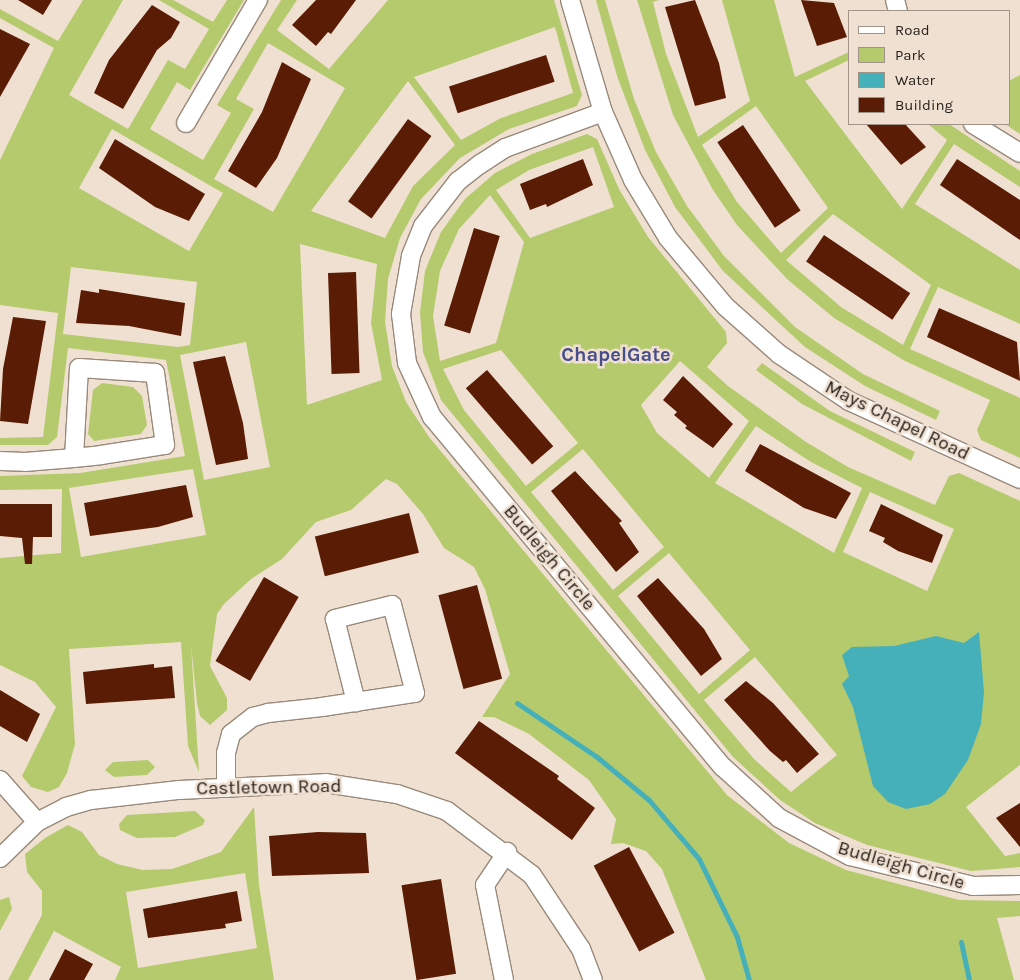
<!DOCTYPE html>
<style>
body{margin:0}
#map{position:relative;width:1020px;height:980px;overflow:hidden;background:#f0e0d1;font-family:Karla,sans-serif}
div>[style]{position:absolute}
.green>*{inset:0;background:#b5ca6d}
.water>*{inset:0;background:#45afba}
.stream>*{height:5px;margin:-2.5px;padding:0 2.5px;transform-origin:2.5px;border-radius:2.5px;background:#45afba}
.building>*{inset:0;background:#5a1c04;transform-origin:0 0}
.roads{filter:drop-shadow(1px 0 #98897b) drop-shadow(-1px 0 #98897b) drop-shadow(0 1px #98897b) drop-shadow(0 -1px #98897b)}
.street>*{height:18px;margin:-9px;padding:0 9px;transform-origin:9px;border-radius:9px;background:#fff}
span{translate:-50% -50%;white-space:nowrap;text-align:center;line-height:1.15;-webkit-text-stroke:5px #f0e0d1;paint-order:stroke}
.street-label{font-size:19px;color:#27221c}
.neighbourhood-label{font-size:20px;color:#464f8c;font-weight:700}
.legend{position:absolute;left:848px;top:10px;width:162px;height:115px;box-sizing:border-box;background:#f0e0d1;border:1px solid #a09489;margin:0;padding:6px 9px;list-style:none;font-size:15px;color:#27221c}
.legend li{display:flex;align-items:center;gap:10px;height:25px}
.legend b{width:25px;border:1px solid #a09489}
</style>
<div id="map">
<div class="green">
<i style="clip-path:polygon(evenodd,83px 0,123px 0,69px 95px,128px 129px,168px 60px,185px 69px,209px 29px,159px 0,173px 0,213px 22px,227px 0,244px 0,190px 90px,177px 82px,150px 129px,203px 160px,231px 113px,217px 105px,281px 0,297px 0,277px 30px,329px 69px,388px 0,554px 0,582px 95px,577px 106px,509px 129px,460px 158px,421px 199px,400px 238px,388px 279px,385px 322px,392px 366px,406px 402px,429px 437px,727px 795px,789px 843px,846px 870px,959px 900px,1020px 901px,1020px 916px,997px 918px,1014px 980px,706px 980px,662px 869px,646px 851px,623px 843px,611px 844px,616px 819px,589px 780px,529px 734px,494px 717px,482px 717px,510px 674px,485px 589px,474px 567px,444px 548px,423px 514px,397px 484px,386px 479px,351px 510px,316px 522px,282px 559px,251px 579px,224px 604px,217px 614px,210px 666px,227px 698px,227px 710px,210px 725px,200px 716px,197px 703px,191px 645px,199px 772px,188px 746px,181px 642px,69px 649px,75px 744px,67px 773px,59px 787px,48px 792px,31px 787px,22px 776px,56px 707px,35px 682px,0 665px,0 558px,61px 553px,62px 489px,0 490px,0 476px,80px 473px,185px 456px,166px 360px,68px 348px,57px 437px,48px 445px,0 445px,0 438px,43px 437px,58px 313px,0 305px,0 160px,54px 48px,0 18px,0 9px,58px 41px,83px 0,555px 27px,573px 93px,501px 118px,461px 140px,414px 77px,555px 27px,83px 0,268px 43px,345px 88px,273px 212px,214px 179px,254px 109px,236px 99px,268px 43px,83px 0,408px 81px,455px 145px,413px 186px,385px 238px,311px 211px,408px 81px,83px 0,112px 129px,223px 193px,189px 251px,79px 188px,112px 129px,83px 0,300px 244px,377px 264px,371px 323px,382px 380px,307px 405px,300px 244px,83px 0,71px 267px,197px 282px,190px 345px,178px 347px,63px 334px,71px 267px,83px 0,246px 342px,270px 467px,204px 480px,180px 355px,246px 342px,83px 0,193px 469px,206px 535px,81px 557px,69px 488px,193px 469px)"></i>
<i style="clip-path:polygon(596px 0,605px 0,634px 99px,656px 152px,687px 206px,724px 256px,795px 327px,863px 374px,940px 411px,936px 420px,865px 386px,805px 347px,723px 271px,675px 207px,645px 150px,617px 76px)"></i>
<i style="clip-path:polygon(evenodd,637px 0,659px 0,653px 2px,666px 54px,698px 137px,750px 101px,722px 0,774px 0,795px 77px,849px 52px,849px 60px,805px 81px,902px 209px,947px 140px,928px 124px,949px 124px,1020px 171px,1020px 187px,954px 144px,915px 204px,1020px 270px,1020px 324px,938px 287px,910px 349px,1020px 398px,1020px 458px,981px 440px,977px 430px,990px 400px,905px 361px,834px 318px,787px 279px,737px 225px,713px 190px,673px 115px,637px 0,756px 106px,828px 208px,781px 253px,737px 202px,702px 145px,756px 106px,637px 0,833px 214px,931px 285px,903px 345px,841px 307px,786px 260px,833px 214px)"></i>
<i style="clip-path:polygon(1020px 75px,1020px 134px,1005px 124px,1009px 124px,1009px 81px)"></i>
<i style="clip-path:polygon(evenodd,587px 134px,597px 139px,619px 189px,648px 237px,726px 332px,727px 343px,707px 367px,728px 386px,806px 442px,848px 467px,935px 505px,949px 476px,959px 473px,1020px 501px,1020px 765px,966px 807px,1005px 856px,1020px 853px,1020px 867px,971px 871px,867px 845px,815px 823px,780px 800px,733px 757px,441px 400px,423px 352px,420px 312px,425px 271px,441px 232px,465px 199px,495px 173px,532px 154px,587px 134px,593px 147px,614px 207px,530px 238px,496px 190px,529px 170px,593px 147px,587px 134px,490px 195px,524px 242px,496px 343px,440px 361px,433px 316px,440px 271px,459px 229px,490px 195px,587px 134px,501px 350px,578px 443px,526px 486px,464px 410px,443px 369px,501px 350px,587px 134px,680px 361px,749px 421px,709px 478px,657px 433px,641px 405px,680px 361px,587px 134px,756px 426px,811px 462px,862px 488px,834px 553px,715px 483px,756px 426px,587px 134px,583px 449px,664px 547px,613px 590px,531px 492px,583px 449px,587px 134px,870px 492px,954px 529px,927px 591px,843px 552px,870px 492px,587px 134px,669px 553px,750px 650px,699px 694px,618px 596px,669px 553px,587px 134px,755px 657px,837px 755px,791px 792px,754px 759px,704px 700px,755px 657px)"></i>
<i style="clip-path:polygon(762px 363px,830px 411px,915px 452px,911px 461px,802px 404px,756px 370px)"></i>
<i style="clip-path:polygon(102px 383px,133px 387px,142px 396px,147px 425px,141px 434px,94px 441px,88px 434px,93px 390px)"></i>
<i style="clip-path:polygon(148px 760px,155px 767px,147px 775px,114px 777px,105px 770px,113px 762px)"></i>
<i style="clip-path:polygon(evenodd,254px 807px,259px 885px,274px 980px,115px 980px,121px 967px,54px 931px,28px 980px,8px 980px,42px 915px,42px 891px,27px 872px,25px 854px,45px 838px,68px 825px,82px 832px,99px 855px,117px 864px,143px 870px,172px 869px,221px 852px,254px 807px,245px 873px,257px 948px,138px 968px,126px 892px,245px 873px)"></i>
<i style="clip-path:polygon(195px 811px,205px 820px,203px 825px,175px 837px,137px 838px,120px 830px,119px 824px,127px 815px)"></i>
<i style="clip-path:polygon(9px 897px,12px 909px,0 931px,0 900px)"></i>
</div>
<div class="water">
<i style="clip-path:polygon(979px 632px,984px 692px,981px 724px,968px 760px,945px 794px,930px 804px,906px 809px,888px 802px,873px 786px,853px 707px,842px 684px,849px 676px,842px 655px,852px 647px,894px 646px,936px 636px,964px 643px)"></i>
</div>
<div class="stream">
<i style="left:517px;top:703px;width:97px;rotate:34deg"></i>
<i style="left:597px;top:757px;width:67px;rotate:39.6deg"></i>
<i style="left:649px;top:800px;width:77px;rotate:49.7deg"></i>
<i style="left:699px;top:859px;width:87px;rotate:64deg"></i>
<i style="left:737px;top:937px;width:45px;rotate:74.4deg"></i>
<i style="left:961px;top:942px;width:39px;rotate:78deg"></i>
</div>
<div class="building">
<i style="clip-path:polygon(18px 0,52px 0,43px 15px)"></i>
<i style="clip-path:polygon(316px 0,356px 0,331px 34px,328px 32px,316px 46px,292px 25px)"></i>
<i style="clip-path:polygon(695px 0,719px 63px,726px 98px,695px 106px,665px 7px)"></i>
<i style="clip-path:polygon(801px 0,834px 3px,847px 37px,817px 46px)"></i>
<i style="clip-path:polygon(152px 5px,180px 22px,171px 38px,157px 50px,123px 109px,94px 93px,109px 60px)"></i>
<i style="clip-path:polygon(0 29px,30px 44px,0 97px)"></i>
<i style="left:546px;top:55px;width:28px;height:102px;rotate:72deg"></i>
<i style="clip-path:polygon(282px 62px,311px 79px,277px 158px,256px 188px,228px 171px,262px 112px)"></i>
<i style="left:408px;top:119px;width:29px;height:102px;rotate:36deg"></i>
<i style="clip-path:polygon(866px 124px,905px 124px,926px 147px,901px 165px)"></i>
<i style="left:743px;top:125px;width:103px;height:31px;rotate:56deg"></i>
<i style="clip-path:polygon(115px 139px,205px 194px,189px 221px,155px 207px,99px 168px)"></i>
<i style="clip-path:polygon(583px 159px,593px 185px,547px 207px,546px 204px,530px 210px,520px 184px)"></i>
<i style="clip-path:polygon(957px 159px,1020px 200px,1020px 240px,940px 185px)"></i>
<i style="left:474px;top:228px;width:27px;height:102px;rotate:17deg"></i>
<i style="left:824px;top:235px;width:104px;height:32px;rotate:34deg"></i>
<i style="left:356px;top:272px;width:101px;height:28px;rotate:88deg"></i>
<i style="clip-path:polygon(99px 289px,185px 303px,181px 336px,129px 326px,76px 323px,81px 290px,99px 293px)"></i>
<i style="clip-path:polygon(939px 308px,1017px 342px,1020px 381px,927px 337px)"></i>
<i style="clip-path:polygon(13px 317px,46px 321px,28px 424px,0 421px,3px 369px)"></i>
<i style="clip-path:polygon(225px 356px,243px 423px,248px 459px,216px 465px,193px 362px)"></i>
<i style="left:487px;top:370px;width:101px;height:28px;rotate:49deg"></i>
<i style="clip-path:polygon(683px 376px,733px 424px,713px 448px,685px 428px,687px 426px,674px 415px,677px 412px,663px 400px)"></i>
<i style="clip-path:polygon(760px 444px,851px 493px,836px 519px,804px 508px,745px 471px)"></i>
<i style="clip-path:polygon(575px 471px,622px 521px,619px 523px,639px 552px,616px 572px,551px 491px)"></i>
<i style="clip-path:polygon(186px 485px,193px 517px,158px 527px,90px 536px,84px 503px)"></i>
<i style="clip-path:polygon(0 504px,52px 504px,52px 537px,33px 537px,32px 564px,25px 564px,22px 538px,0 536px)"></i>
<i style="clip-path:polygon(881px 504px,943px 535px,932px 563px,898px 551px,883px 542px,885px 538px,869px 531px)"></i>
<i style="left:409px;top:513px;width:41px;height:97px;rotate:76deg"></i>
<i style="left:264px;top:577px;width:40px;height:97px;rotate:30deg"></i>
<i style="clip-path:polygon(658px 578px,704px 629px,722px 659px,701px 676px,637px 596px)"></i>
<i style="left:477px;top:585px;width:97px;height:40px;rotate:75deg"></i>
<i style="clip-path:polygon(154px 664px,154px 668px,172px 666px,175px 698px,86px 704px,83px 672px)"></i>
<i style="clip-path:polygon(746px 681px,773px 703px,819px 754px,797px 773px,786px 760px,783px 762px,770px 751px,724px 700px)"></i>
<i style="clip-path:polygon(0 690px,40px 714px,27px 742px,0 726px)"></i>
<i style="clip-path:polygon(479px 721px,559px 776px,557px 779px,595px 808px,572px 840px,455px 753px)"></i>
<i style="clip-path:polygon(1020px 803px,1020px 847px,996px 818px)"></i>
<i style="clip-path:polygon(318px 832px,366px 833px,369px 873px,272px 876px,269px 836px)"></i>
<i style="left:629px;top:847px;width:97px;height:40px;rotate:62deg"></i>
<i style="left:441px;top:879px;width:96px;height:40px;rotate:81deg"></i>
<i style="clip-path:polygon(237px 891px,242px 921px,225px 924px,226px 928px,148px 938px,143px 909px)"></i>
<i style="clip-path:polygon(65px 949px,93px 964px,84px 980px,49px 980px)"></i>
</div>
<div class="roads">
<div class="street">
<i style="left:570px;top:0;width:117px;rotate:73.6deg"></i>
<i style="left:603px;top:112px;width:74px;rotate:66.2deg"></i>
<i style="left:633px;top:180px;width:68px;rotate:58.9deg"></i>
<i style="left:668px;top:238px;width:90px;rotate:50deg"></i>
<i style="left:726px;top:307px;width:71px;rotate:41.6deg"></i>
<i style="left:779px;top:354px;width:84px;rotate:33.9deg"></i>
<i style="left:849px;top:401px;width:188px;rotate:24.5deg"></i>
<i style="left:895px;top:0;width:11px;rotate:75deg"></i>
<i style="left:603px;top:112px;width:104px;rotate:159.8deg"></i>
<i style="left:505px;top:148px;width:30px;rotate:147deg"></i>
<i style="left:480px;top:164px;width:28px;rotate:142deg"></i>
<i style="left:458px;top:181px;width:57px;rotate:127.9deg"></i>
<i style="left:423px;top:226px;width:32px;rotate:112deg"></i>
<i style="left:411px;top:256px;width:59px;rotate:99.8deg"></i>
<i style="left:401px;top:314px;width:49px;rotate:83deg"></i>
<i style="left:407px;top:363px;width:60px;rotate:65.2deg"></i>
<i style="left:432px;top:417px;width:455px;rotate:50.3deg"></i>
<i style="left:723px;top:767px;width:76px;rotate:42.3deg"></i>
<i style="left:779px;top:818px;width:81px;rotate:28.2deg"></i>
<i style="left:850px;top:856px;width:127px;rotate:13.7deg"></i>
<i style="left:973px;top:886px;width:47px;rotate:-1.2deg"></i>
<i style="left:186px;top:123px;width:143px;rotate:-59.7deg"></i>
<i style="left:973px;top:124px;width:55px;rotate:31.7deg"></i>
<i style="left:0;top:461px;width:25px;rotate:2deg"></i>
<i style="left:25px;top:462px;width:49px;rotate:-4.7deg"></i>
<i style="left:74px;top:458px;width:27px;rotate:-6deg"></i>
<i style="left:101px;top:455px;width:65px;rotate:-8.9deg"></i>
<i style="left:165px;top:445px;width:73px;rotate:-97.9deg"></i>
<i style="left:155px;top:373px;width:76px;rotate:-176.2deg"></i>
<i style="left:79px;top:368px;width:90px;rotate:93.2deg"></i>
<i style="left:0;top:780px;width:56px;rotate:48.6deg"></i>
<i style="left:226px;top:788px;width:35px;rotate:-90deg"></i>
<i style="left:226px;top:753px;width:20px;rotate:-75deg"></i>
<i style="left:231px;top:734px;width:28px;rotate:-38deg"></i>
<i style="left:253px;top:717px;width:16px;rotate:-15deg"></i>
<i style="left:268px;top:713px;width:54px;rotate:-6.3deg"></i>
<i style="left:322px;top:707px;width:94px;rotate:-8.6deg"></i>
<i style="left:415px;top:693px;width:91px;rotate:-104.6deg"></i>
<i style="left:392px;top:605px;width:59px;rotate:166.2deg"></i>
<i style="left:335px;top:619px;width:86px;rotate:75.8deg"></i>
<i style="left:0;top:858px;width:52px;rotate:-44.2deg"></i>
<i style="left:37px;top:822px;width:33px;rotate:-27deg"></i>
<i style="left:66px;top:807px;width:26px;rotate:-16deg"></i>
<i style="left:91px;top:800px;width:89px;rotate:-6.5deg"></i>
<i style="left:179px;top:790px;width:146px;rotate:-2.7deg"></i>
<i style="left:325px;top:783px;width:73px;rotate:8.7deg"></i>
<i style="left:397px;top:794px;width:53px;rotate:18.8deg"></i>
<i style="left:447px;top:811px;width:106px;rotate:37deg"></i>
<i style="left:532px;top:875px;width:89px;rotate:56.5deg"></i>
<i style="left:581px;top:949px;width:33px;rotate:69deg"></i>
<i style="left:504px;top:980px;width:97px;rotate:-101.3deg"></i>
<i style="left:485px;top:885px;width:40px;rotate:-56deg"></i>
</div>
</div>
<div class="street-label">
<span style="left:897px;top:421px;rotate:26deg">Mays Chapel Road</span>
<span style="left:549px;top:558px;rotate:50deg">Budleigh Circle</span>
<span style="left:269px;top:788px;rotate:-1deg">Castletown Road</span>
<span style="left:901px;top:866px;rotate:16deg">Budleigh Circle</span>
</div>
<div class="neighbourhood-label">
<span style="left:616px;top:354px">ChapelGate</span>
</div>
<ul class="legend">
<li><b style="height:6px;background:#fff"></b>Road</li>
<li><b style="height:14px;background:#b5ca6d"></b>Park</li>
<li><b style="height:14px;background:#45afba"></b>Water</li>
<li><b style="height:14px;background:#5a1c04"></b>Building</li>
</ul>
</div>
